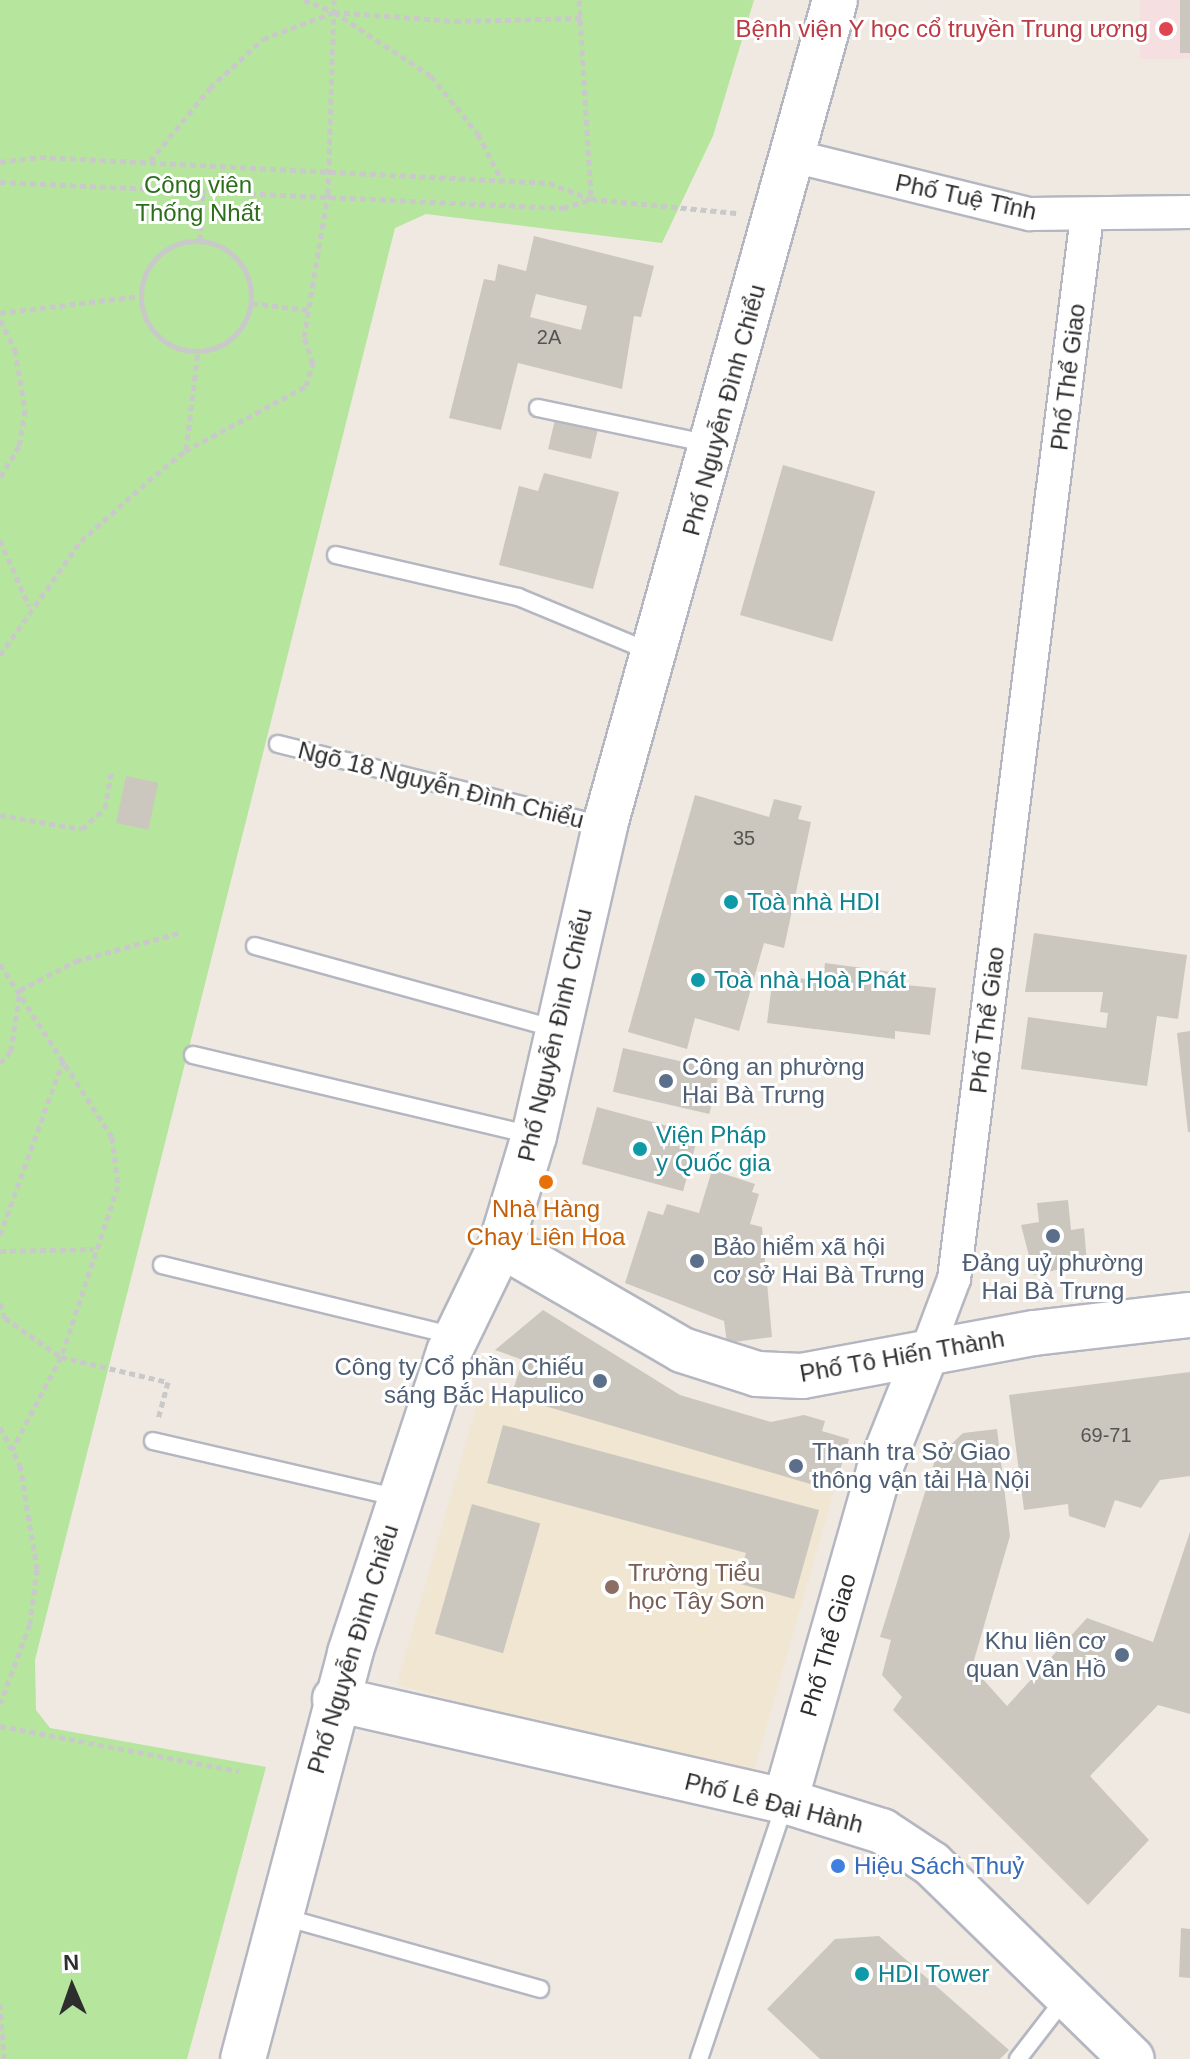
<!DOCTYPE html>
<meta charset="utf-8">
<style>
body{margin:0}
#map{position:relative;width:1190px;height:2059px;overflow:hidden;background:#efe9e1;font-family:Helvetica,sans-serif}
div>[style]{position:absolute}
.education>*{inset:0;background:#f0e6d1;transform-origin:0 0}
.medical>*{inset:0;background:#f5dfe0;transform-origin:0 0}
.green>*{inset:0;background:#b6e59e}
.building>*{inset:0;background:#cbc7bf;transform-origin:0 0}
.path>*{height:5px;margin-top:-2.5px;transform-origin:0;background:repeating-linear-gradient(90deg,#c9c9c9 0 6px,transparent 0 10px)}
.path>.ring{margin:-2.5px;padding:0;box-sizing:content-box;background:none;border:5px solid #c9c9c9;border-radius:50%}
.roads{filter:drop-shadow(2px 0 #b4b7c1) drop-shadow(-2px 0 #b4b7c1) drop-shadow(0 2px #b4b7c1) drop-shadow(0 -2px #b4b7c1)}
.lane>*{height:16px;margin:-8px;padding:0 8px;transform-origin:8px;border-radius:8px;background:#fff}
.street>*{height:32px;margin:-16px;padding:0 16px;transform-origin:16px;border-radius:16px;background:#fff}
.secondary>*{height:44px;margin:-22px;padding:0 22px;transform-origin:22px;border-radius:22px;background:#fff}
.dots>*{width:22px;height:22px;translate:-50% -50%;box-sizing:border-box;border:4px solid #fff;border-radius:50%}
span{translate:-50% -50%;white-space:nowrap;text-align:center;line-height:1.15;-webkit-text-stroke:6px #fff;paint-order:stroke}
.number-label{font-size:20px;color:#555452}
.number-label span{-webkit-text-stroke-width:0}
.health-label{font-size:24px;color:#be3a42}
.right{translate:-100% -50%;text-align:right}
.park-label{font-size:24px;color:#2c6e1b}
.street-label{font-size:24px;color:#2e2e2e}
.culture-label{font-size:24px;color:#0d838f}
.left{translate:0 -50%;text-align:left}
.service-label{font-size:24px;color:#4e5e75}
.food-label{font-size:24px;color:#c56008}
.education-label{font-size:24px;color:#785e54}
.shop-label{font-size:24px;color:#366cbe}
.north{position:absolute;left:32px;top:1947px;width:80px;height:80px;-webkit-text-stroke:6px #fff;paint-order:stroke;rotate:358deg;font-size:22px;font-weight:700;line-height:32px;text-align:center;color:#2e2e2e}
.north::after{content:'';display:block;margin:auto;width:28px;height:36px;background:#2e2e2e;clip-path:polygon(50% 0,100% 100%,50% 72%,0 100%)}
</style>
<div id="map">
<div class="education">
<i style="left:482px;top:1387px;width:367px;height:309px;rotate:16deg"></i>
</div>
<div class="medical">
<i style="left:1140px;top:0;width:50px;height:59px"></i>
</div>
<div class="green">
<i style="clip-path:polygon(0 0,754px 0,713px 136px,662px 243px,426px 214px,395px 228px,35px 1660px,36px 1710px,50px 1728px,266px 1767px,187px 2059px,0 2059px)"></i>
</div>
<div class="building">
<i style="left:1180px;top:0;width:10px;height:53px"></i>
<i style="clip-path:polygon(evenodd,534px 236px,654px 266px,641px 317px,634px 316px,622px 389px,518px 363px,501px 430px,449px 418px,484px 279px,495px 281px,498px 264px,526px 271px,534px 236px,536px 294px,587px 306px,581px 330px,530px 317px,536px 294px)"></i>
<i style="left:556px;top:415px;width:44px;height:35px;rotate:13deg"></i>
<i style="left:783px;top:465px;width:96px;height:156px;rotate:16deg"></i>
<i style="clip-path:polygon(544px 473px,619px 492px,593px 589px,499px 565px,519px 486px,538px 491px)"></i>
<i style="left:126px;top:776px;width:33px;height:48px;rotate:12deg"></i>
<i style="clip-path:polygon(695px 795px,769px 817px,774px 799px,802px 806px,798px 819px,811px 822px,784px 948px,764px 943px,739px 1031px,695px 1018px,687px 1049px,628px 1032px)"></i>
<i style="clip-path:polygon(1034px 933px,1187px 955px,1178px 1019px,1157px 1016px,1147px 1086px,1021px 1069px,1028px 1017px,1106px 1028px,1108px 1013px,1100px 1012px,1103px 992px,1025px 992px)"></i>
<i style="clip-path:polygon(825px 963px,907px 974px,906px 985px,936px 988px,930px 1035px,895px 1031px,895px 1039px,767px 1023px,773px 975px,823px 981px)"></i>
<i style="clip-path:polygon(1190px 1031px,1190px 1132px,1188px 1132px,1177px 1033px)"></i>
<i style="left:623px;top:1048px;width:99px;height:45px;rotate:13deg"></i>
<i style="left:597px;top:1107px;width:105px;height:59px;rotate:15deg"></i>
<i style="clip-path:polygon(712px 1170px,755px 1184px,752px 1192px,759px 1194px,750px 1224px,762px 1227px,772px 1337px,727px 1343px,724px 1321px,625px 1283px,648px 1211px,663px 1215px,667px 1204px,699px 1213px)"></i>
<i style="clip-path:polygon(1068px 1200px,1071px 1230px,1084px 1228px,1087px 1263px,1034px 1275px,1021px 1225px,1039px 1222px,1037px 1203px)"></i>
<i style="clip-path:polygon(543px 1310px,680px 1395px,771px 1422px,804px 1415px,825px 1421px,822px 1431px,849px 1439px,834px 1491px,511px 1396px,523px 1360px,495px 1350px)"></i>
<i style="clip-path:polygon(1190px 1372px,1190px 1476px,1160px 1480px,1141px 1508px,1115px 1500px,1105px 1528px,1069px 1516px,1068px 1504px,1024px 1510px,1009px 1395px)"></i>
<i style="clip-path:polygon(503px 1425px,819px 1510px,794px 1599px,737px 1583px,746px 1553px,487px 1483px)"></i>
<i style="clip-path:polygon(997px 1429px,1010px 1536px,972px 1667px,1007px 1706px,1087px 1618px,1153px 1642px,1190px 1532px,1190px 1714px,1158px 1705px,1090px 1776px,1149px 1840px,1088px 1905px,893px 1710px,902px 1697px,882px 1675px,891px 1640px,880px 1637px,935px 1460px,963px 1433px)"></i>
<i style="left:472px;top:1504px;width:71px;height:135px;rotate:16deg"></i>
<i style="clip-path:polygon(1181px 1928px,1190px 1929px,1190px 1978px,1179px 1977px)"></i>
<i style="clip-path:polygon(879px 1936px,1009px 2050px,1000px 2059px,820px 2059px,767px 2009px,835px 1939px)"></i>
</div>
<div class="path">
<i style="left:304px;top:0;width:32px;rotate:22deg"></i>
<i style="left:334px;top:12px;width:121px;rotate:4.3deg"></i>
<i style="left:455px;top:21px;width:126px;rotate:-1.4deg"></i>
<i style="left:579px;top:0;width:198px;rotate:86.5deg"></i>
<i style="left:150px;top:161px;width:94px;rotate:-50.6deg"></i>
<i style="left:210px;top:88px;width:72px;rotate:-42.8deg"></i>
<i style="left:263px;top:39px;width:76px;rotate:-20.8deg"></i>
<i style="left:334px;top:12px;width:116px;rotate:33.4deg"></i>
<i style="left:431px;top:76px;width:75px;rotate:51deg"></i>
<i style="left:478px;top:134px;width:53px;rotate:62.9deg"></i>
<i style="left:0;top:162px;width:40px;rotate:-7.1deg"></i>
<i style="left:40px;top:157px;width:510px;rotate:2.92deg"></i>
<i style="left:549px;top:183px;width:45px;rotate:20.9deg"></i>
<i style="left:591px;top:199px;width:146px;rotate:5.5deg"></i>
<i style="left:0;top:182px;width:564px;rotate:2.64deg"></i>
<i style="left:563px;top:208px;width:28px;rotate:-17deg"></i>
<i style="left:200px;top:240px;width:50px;rotate:-86.6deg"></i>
<i class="ring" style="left:141px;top:241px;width:105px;height:105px"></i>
<i style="left:252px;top:303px;width:56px;rotate:7.1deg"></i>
<i style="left:0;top:313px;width:141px;rotate:-6.9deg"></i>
<i style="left:0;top:320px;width:34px;rotate:63deg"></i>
<i style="left:15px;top:350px;width:61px;rotate:80.5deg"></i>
<i style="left:25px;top:410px;width:36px;rotate:99deg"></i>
<i style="left:19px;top:446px;width:37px;rotate:121deg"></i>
<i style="left:186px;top:450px;width:100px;rotate:-83.1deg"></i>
<i style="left:0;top:540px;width:72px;rotate:66.3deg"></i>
<i style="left:0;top:655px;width:140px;rotate:-54.6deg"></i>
<i style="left:81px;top:541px;width:90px;rotate:-41.8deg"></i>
<i style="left:148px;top:481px;width:48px;rotate:-39deg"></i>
<i style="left:185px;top:451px;width:137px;rotate:-28.2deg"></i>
<i style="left:306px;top:386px;width:24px;rotate:-73deg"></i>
<i style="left:313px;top:363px;width:28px;rotate:-109deg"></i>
<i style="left:304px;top:337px;width:145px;rotate:-80.5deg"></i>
<i style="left:328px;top:194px;width:194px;rotate:-88.2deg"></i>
<i style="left:0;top:815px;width:83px;rotate:9.7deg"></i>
<i style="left:82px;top:829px;width:31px;rotate:-42deg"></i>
<i style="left:105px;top:808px;width:35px;rotate:-80deg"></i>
<i style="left:0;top:964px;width:206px;rotate:57.1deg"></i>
<i style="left:112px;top:1137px;width:49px;rotate:83deg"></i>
<i style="left:118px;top:1186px;width:180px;rotate:108.4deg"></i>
<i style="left:61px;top:1357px;width:105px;rotate:117.8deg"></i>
<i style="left:0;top:1063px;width:16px;rotate:-47deg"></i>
<i style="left:11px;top:1051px;width:62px;rotate:-81.6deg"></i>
<i style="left:20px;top:990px;width:63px;rotate:-27.4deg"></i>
<i style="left:76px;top:961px;width:110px;rotate:-15.3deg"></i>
<i style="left:0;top:1235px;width:188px;rotate:-70.1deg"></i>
<i style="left:0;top:1251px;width:94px;rotate:-1.2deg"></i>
<i style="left:0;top:1303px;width:16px;rotate:72deg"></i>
<i style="left:5px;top:1318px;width:68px;rotate:34.9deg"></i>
<i style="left:61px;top:1357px;width:110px;rotate:13.2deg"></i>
<i style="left:168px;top:1382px;width:38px;rotate:105deg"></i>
<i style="left:0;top:1427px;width:43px;rotate:62.2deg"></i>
<i style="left:20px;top:1465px;width:105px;rotate:80.7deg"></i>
<i style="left:37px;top:1569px;width:55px;rotate:97.3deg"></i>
<i style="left:30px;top:1624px;width:85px;rotate:110.6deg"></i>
<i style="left:0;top:1726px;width:243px;rotate:10.7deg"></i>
<i style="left:0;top:2004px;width:55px;rotate:85.8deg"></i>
</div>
<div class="roads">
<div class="lane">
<i style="left:538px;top:408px;width:177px;rotate:11.8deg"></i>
<i style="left:336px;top:555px;width:187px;rotate:13deg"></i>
<i style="left:518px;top:597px;width:144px;rotate:22.5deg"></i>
<i style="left:278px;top:744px;width:335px;rotate:14deg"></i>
<i style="left:255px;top:946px;width:312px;rotate:15.4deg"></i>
<i style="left:193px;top:1055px;width:348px;rotate:13.3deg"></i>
<i style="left:162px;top:1265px;width:301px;rotate:13.6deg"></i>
<i style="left:153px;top:1441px;width:253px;rotate:13deg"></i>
<i style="left:284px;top:1917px;width:266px;rotate:15.7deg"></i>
<i style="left:699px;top:2059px;width:270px;rotate:-71.4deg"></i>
<i style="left:1018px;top:2059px;width:78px;rotate:-52.3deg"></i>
</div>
<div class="street">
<i style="left:793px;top:156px;width:244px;rotate:13.8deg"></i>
<i style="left:1030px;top:214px;width:160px;rotate:-0.7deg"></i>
<i style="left:925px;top:1356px;width:82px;rotate:-69.4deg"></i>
<i style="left:954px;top:1279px;width:1071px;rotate:-82.87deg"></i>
</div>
<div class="secondary">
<i style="left:501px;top:1245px;width:209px;rotate:30.1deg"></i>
<i style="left:682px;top:1350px;width:79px;rotate:17.7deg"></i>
<i style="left:757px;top:1374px;width:45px;rotate:2.5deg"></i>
<i style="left:802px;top:1376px;width:236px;rotate:-10.5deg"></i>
<i style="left:1034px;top:1333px;width:157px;rotate:-6.6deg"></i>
<i style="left:335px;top:1699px;width:461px;rotate:12.8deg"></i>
<i style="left:785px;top:1801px;width:102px;rotate:17.2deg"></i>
<i style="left:882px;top:1831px;width:60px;rotate:33.4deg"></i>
<i style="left:932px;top:1864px;width:279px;rotate:44.3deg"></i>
<i style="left:785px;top:1801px;width:343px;rotate:-74.1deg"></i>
<i style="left:879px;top:1471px;width:124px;rotate:-68.2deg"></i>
<i style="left:243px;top:2059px;width:420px;rotate:-75.2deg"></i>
<i style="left:350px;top:1653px;width:317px;rotate:-71.8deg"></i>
<i style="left:449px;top:1352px;width:119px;rotate:-64.1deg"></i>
<i style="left:501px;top:1245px;width:114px;rotate:-73.2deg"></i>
<i style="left:534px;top:1136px;width:319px;rotate:-77.1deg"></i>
<i style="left:605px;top:825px;width:856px;rotate:-74.42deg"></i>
</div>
</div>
<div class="dots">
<i style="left:1166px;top:29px;background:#e0444e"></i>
<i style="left:731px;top:902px;background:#0f9aa8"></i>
<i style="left:698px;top:980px;background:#0f9aa8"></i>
<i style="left:666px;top:1081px;background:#5c6f8a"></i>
<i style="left:640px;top:1149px;background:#0f9aa8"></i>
<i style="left:546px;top:1182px;background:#e8710a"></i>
<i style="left:1053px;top:1236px;background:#5c6f8a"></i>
<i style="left:697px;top:1261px;background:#5c6f8a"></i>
<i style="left:600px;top:1381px;background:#5c6f8a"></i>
<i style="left:796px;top:1466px;background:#5c6f8a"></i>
<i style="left:612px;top:1587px;background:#8d6e63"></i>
<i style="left:1122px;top:1655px;background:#5c6f8a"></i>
<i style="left:838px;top:1866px;background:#3f7fe0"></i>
<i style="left:862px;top:1974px;background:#0f9aa8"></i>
</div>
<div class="number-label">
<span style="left:549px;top:337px">2A</span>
<span style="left:744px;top:838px">35</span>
<span style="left:1106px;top:1435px">69-71</span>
</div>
<div class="health-label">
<span class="right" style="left:1148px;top:29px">Bệnh viện Y học cổ truyền Trung ương</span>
</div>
<div class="park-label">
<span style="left:198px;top:199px">Công viên<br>Thống Nhất</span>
</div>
<div class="street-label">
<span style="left:966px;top:197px;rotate:12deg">Phố Tuệ Tĩnh</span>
<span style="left:1068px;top:377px;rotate:-83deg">Phố Thể Giao</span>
<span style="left:724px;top:410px;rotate:-75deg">Phố Nguyễn Đình Chiểu</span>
<span style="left:441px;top:785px;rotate:14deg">Ngõ 18 Nguyễn Đình Chiểu</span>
<span style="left:987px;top:1020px;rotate:-83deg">Phố Thể Giao</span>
<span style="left:555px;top:1035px;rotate:-77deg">Phố Nguyễn Đình Chiểu</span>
<span style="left:902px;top:1356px;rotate:-10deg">Phố Tô Hiến Thành</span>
<span style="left:828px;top:1645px;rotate:-74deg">Phố Thể Giao</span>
<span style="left:353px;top:1649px;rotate:-73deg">Phố Nguyễn Đình Chiểu</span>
<span style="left:774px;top:1803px;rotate:14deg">Phố Lê Đại Hành</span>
</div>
<div class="culture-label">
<span class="left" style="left:747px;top:902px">Toà nhà HDI</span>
<span class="left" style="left:714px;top:980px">Toà nhà Hoà Phát</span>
<span class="left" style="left:656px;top:1149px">Viện Pháp<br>y Quốc gia</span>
<span class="left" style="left:878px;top:1974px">HDI Tower</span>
</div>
<div class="service-label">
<span class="left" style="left:682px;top:1081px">Công an phường<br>Hai Bà Trưng</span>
<span class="left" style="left:713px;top:1261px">Bảo hiểm xã hội<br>cơ sở Hai Bà Trưng</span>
<span style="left:1053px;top:1277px">Đảng uỷ phường<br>Hai Bà Trưng</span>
<span class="right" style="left:584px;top:1381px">Công ty Cổ phần Chiếu<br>sáng Bắc Hapulico</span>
<span class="left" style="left:812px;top:1466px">Thanh tra Sở Giao<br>thông vận tải Hà Nội</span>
<span class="right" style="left:1106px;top:1655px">Khu liên cơ<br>quan Vân Hồ</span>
</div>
<div class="food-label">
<span style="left:546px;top:1223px">Nhà Hàng<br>Chay Liên Hoa</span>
</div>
<div class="education-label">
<span class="left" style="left:628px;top:1587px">Trường Tiểu<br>học Tây Sơn</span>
</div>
<div class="shop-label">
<span class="left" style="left:854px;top:1866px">Hiệu Sách Thuỷ</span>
</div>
<div class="north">N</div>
</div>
